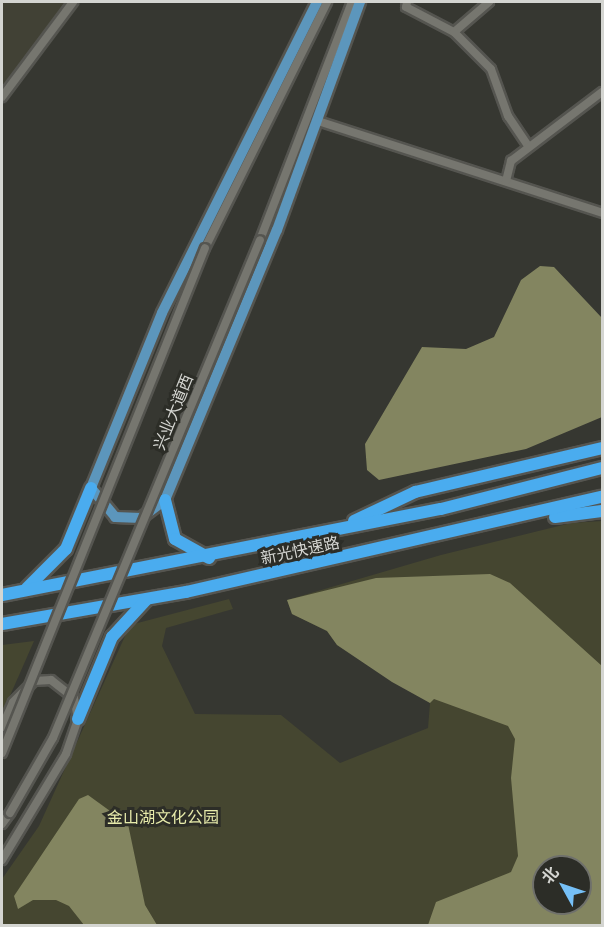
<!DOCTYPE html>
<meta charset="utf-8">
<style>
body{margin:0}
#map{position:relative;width:604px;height:927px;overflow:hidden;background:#363731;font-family:Manrope,"Noto Sans SC",sans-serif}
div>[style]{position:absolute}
.built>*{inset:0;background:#414135}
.green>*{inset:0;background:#454630}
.water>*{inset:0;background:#838560}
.roads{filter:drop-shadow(2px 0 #555550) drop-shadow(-2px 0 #555550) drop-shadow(0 2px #555550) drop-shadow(0 -2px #555550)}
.minor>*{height:8px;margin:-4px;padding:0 4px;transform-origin:4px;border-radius:4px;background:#76766f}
.major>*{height:10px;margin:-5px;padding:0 5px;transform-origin:5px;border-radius:5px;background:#5c96bc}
.highway>*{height:12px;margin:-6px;padding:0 6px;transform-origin:6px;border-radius:6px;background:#4aacef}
.bridges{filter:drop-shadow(2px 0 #555550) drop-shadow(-2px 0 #555550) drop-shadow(0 2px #555550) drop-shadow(0 -2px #555550)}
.minor-bridge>*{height:8px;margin:-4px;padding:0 4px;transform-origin:4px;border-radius:4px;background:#76766f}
span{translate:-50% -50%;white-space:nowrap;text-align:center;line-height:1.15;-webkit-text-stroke:6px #2c2d27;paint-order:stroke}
.street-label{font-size:16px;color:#d4d5d1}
.park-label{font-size:16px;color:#e6eaaa}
.frame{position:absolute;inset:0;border:3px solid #d4d5d1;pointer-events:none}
.north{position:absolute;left:532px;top:855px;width:60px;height:60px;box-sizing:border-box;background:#2c2d27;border:2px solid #6f706b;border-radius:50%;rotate:310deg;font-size:16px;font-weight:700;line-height:24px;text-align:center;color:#d4d5d1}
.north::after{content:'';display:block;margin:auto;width:21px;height:27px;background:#76c0f7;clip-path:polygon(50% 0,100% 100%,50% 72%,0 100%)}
</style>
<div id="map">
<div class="built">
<i style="clip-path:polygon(2px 2px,74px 2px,2px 103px)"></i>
</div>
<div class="green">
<i style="clip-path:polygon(evenodd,602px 521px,602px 925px,2px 926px,2px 879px,39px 826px,130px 625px,229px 599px,233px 609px,166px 628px,162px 646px,195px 714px,281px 715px,340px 763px,428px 728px,430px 703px,337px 645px,327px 631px,292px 614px,287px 600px,441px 555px,571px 523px,602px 521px,544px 867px,580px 867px,580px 903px,544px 903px,544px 867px)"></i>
<i style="clip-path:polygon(34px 641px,2px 714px,2px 645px)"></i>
</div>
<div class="water">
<i style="clip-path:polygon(540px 266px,554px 267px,602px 318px,602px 417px,526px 449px,379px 480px,367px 470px,365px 444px,422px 347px,466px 349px,494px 337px,521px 280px)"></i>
<i style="clip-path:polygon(evenodd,490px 574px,510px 583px,602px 666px,602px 925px,428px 925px,436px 902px,511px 872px,518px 856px,511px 778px,515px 739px,508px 726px,434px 699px,430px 703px,392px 682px,337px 645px,327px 631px,292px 614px,287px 600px,376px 578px,490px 574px,544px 867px,580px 867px,580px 903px,544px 903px,544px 867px)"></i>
<i style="clip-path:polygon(88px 795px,128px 824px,145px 905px,157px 925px,84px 925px,69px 906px,56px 900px,33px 900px,18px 909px,14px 896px,79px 799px)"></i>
</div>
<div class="roads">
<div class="minor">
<i style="left:407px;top:2px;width:5px;rotate:101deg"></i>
<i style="left:406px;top:7px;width:54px;rotate:27.5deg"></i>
<i style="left:489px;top:2px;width:46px;rotate:139.4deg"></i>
<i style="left:454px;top:32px;width:52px;rotate:45deg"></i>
<i style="left:491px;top:69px;width:50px;rotate:70.1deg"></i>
<i style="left:508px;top:116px;width:37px;rotate:56deg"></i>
<i style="left:2px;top:97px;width:119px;rotate:-53.2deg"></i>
<i style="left:318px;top:121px;width:299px;rotate:17.9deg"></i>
<i style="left:506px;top:181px;width:21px;rotate:-76deg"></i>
<i style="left:511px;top:161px;width:114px;rotate:-37.2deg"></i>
<i style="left:260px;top:240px;width:255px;rotate:-68.9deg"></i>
<i style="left:205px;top:248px;width:275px;rotate:-63.6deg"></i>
<i style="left:2px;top:727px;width:27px;rotate:-66deg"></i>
<i style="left:13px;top:702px;width:30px;rotate:-45deg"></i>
<i style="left:34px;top:681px;width:17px;rotate:-3deg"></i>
<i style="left:51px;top:680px;width:29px;rotate:38deg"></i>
<i style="left:74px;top:698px;width:21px;rotate:79deg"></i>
<i style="left:78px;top:719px;width:37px;rotate:109deg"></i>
<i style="left:66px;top:754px;width:124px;rotate:121.1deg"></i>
<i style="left:2px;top:824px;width:14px;rotate:-54deg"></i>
</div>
<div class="major">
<i style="left:317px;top:2px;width:347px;rotate:116.5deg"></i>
<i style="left:162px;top:313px;width:189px;rotate:112.1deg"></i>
<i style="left:91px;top:488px;width:38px;rotate:50deg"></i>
<i style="left:115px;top:517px;width:26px;rotate:2deg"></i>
<i style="left:141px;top:518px;width:30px;rotate:-37deg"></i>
<i style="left:165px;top:500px;width:292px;rotate:-67.5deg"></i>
<i style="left:277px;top:230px;width:243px;rotate:-70deg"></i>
</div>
<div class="highway">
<i style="left:165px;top:500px;width:40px;rotate:75.6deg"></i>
<i style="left:175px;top:539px;width:39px;rotate:29deg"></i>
<i style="left:555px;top:517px;width:47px;rotate:-7.3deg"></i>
<i style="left:354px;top:521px;width:68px;rotate:-25.4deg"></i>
<i style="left:415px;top:492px;width:192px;rotate:-13.2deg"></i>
<i style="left:27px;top:588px;width:55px;rotate:-45deg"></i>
<i style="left:66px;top:549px;width:66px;rotate:-67.7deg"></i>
<i style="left:2px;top:595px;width:447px;rotate:-11.1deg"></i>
<i style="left:441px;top:509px;width:166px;rotate:-14.3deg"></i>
<i style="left:2px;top:624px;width:187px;rotate:-9.9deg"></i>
<i style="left:186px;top:592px;width:427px;rotate:-12.9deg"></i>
<i style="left:78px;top:719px;width:89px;rotate:-67.5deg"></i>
<i style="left:112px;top:637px;width:50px;rotate:-47.4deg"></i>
</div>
</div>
<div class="bridges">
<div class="minor-bridge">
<i style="left:2px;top:753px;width:544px;rotate:-68.1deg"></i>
<i style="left:10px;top:813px;width:86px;rotate:-60.2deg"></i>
<i style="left:53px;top:738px;width:539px;rotate:-67.43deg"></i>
</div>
</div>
<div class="street-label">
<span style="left:173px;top:412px;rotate:-68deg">兴业大道西</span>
<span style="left:300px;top:550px;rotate:-12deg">新光快速路</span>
</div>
<div class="park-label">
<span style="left:163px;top:817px">金山湖文化公园</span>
</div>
<div class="frame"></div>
<div class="north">北</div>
</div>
